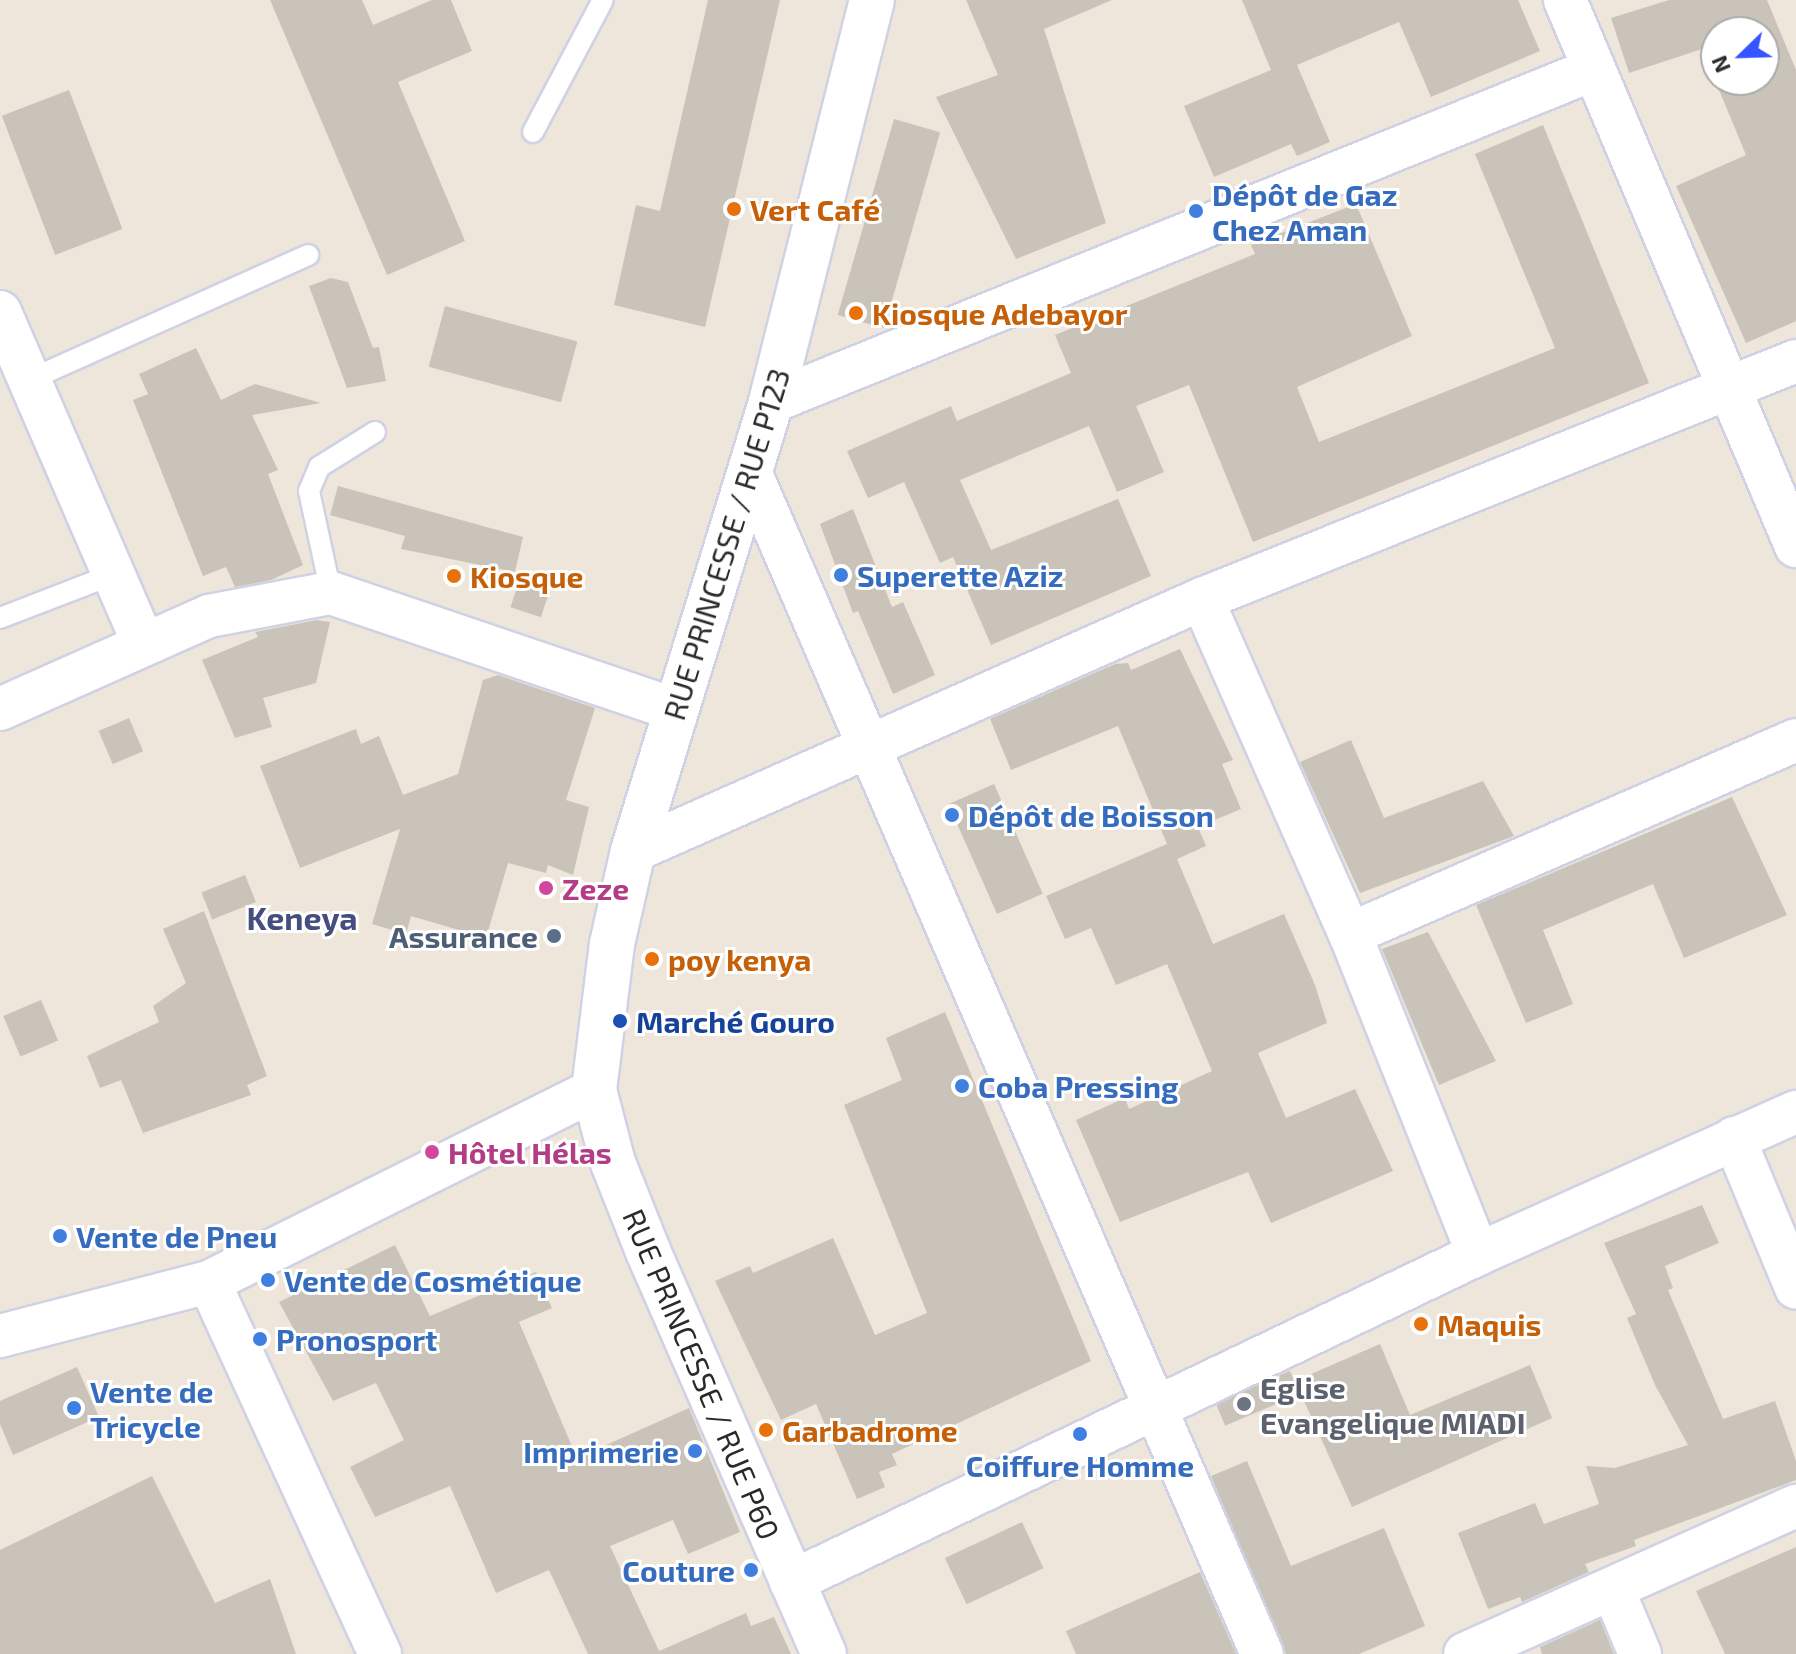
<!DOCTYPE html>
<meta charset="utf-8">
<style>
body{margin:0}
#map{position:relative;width:1796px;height:1654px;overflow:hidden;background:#eee6da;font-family:"Exo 2",sans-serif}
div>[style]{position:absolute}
.building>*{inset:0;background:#c9c3ba;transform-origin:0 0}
.roads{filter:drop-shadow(2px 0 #cfd2e5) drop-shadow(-2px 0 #cfd2e5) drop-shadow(0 2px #cfd2e5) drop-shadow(0 -2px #cfd2e5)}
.lane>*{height:20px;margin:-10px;padding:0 10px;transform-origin:10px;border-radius:10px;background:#fff}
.street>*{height:42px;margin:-21px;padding:0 21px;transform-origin:21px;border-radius:21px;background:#fff}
.secondary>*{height:44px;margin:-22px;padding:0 22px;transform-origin:22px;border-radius:22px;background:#fff}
.dots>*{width:22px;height:22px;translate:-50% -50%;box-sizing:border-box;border:4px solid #fff;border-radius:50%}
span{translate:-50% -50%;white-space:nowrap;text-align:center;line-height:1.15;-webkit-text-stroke:6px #fff;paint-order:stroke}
.shop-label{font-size:30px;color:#366cbe;font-weight:700}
.left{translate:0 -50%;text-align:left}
.right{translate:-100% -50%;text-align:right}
.food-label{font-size:30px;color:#c56008;font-weight:700}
.street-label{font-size:30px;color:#2a2a2a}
.hotel-label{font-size:30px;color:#b23c85;font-weight:700}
.service-label{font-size:30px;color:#4e5e75;font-weight:700}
.transit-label{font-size:30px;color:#164399;font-weight:700}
.worship-label{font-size:30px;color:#5b616d;font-weight:700}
.neighbourhood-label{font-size:32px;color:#454e7f;font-weight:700}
.north{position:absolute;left:1700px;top:16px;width:80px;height:80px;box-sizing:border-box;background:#fff;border:2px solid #aaa;border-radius:50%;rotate:247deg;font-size:22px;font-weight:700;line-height:32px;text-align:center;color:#2a2a2a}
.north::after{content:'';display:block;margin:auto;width:28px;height:36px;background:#3654ff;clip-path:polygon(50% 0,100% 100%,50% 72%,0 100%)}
</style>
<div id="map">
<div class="building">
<i style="clip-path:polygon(270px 0,362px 0,373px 25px,432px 0,451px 0,472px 51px,398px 82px,465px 241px,387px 275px)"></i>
<i style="clip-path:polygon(708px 0,780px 0,705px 327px,614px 305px,636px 205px,660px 211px)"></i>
<i style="clip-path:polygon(966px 0,1112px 0,1044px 29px,1106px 223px,1016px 259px,936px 97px,998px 75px)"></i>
<i style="clip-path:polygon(1242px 0,1518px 0,1540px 51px,1431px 97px,1399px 22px,1297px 65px,1330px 142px,1297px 156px,1291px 144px,1214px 177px,1184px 106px,1271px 70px)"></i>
<i style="clip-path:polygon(evenodd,1669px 0,1767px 0,1796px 70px,1796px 321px,1746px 343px,1676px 186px,1746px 155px,1702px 49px,1629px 73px,1611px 18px,1669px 0,1716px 32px,1764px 32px,1764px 80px,1716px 80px,1716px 32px)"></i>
<i style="left:69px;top:90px;width:149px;height:72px;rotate:69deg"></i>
<i style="left:894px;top:119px;width:48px;height:204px;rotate:16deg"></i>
<i style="clip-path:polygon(1543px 125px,1649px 383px,1253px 542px,1189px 385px,1136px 406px,1164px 472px,1117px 492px,1089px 426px,960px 480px,991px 550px,1118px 499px,1151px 576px,991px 645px,953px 557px,940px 563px,904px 482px,868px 498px,847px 451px,951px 406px,957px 421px,1071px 373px,1055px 335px,1255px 254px,1251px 245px,1356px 204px,1412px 336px,1297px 387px,1319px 442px,1555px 348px,1475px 154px)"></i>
<i style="clip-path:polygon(331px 278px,348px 282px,373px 348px,379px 347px,386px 381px,347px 388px,309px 286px)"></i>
<i style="left:445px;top:306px;width:137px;height:63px;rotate:15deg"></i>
<i style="clip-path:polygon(196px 348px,221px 400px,255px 384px,321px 403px,252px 415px,278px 470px,268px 474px,303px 565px,271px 580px,235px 587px,226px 567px,203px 576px,133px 400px,148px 394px,139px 374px)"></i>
<i style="clip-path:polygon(338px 486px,523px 537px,515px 572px,401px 549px,405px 536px,330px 515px)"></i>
<i style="clip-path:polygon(853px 509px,892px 607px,903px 602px,935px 675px,893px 694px,858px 611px,853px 613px,820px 524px)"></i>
<i style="left:521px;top:575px;width:32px;height:34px;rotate:18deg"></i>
<i style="clip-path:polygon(317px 620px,330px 622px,316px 683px,263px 698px,272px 727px,235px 738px,202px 660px,258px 637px,255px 632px)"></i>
<i style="clip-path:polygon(1180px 649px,1233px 760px,1222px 764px,1241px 809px,1198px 827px,1206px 846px,1177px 859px,1213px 944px,1284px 914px,1315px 985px,1327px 1023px,1258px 1053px,1286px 1118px,1355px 1089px,1393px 1171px,1271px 1223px,1248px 1172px,1120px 1222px,1076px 1120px,1125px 1098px,1129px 1109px,1212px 1071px,1167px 964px,1116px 985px,1091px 928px,1065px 939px,1046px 896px,1167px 844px,1118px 726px,1011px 770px,990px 719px,1115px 664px,1128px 663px,1131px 670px)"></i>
<i style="clip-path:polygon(498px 675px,595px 708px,566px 800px,589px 807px,573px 875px,548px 865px,546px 873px,508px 863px,486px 938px,411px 916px,406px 934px,372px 924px,400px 829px,300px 868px,260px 766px,356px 729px,361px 744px,379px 736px,403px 795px,458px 774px,483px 680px)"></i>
<i style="left:129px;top:718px;width:36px;height:33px;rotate:67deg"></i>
<i style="clip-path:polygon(1351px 740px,1384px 818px,1483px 781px,1514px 836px,1360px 893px,1300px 762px)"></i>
<i style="left:994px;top:784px;width:120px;height:50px;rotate:66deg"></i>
<i style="clip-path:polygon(1732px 797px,1787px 915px,1684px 958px,1653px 884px,1543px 930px,1573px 1004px,1526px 1023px,1476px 905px)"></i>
<i style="left:245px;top:875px;width:29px;height:47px;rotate:68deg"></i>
<i style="clip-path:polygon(204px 911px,267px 1076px,247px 1085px,251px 1095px,143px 1133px,121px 1080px,100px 1088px,87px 1056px,159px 1022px,153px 1006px,186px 983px,163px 929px)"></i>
<i style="clip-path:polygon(1428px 932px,1496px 1061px,1439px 1085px,1382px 949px)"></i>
<i style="left:41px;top:1000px;width:44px;height:41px;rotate:67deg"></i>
<i style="clip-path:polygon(945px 1012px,1091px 1361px,892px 1454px,897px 1465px,879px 1472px,885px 1487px,857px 1499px,816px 1404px,781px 1420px,715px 1281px,750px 1266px,753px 1273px,833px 1238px,875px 1335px,927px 1313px,844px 1105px,902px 1080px,886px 1038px)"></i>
<i style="clip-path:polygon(1702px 1205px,1719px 1243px,1665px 1266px,1673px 1288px,1668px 1290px,1723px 1419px,1775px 1401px,1796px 1461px,1796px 1480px,1634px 1540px,1636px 1546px,1585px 1564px,1589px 1572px,1522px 1602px,1520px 1597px,1488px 1609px,1458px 1533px,1535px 1503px,1544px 1524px,1599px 1504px,1586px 1466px,1615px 1468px,1688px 1445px,1655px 1385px,1627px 1318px,1636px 1314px,1604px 1243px)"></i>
<i style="clip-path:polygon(395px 1245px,430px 1316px,536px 1272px,552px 1308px,519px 1322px,577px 1458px,689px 1408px,740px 1532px,688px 1554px,673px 1520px,610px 1546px,659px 1651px,746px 1613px,751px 1626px,774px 1617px,791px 1654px,588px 1654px,549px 1570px,496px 1593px,450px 1486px,375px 1517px,350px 1467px,404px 1440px,376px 1383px,333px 1401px,279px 1302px)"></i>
<i style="clip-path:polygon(1380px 1344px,1410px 1415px,1530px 1365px,1552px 1418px,1352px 1507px,1295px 1381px)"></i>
<i style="clip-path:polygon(77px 1367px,99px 1417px,13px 1455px,0 1424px,0 1401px)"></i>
<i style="left:1290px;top:1371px;width:25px;height:81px;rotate:67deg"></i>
<i style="clip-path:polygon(1247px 1461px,1291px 1566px,1384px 1528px,1425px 1626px,1359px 1654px,1286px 1654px,1211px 1476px)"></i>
<i style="clip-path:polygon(152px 1476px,215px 1603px,270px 1579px,296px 1654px,0 1654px,0 1550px)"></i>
<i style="left:1022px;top:1522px;width:51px;height:85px;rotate:65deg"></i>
<i style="clip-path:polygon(1796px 1547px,1796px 1654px,1725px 1654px,1696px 1591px)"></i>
<i style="clip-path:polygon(1200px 1572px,1236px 1654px,1076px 1654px,1066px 1631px)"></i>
<i style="clip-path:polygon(1600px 1620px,1614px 1654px,1542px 1654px,1540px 1647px)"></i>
</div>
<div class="roads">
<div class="lane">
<i style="left:533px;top:132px;width:149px;rotate:-62.1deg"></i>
<i style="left:29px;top:380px;width:306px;rotate:-24.1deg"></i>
<i style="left:331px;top:593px;width:104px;rotate:-102.2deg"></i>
<i style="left:309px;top:491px;width:26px;rotate:-67deg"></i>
<i style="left:319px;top:467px;width:66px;rotate:-32deg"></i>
<i style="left:0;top:618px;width:122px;rotate:-21.1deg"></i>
</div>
<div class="street">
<i style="left:1565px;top:0;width:593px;rotate:67.07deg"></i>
<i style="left:0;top:312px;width:362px;rotate:66.6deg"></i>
<i style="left:771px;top:402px;width:886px;rotate:-22.02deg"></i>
<i style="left:750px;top:472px;width:1288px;rotate:66.58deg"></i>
<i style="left:1202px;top:599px;width:366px;rotate:66.2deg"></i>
<i style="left:1350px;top:934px;width:345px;rotate:68.2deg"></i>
<i style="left:0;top:709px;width:229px;rotate:-24deg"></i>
<i style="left:209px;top:616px;width:124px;rotate:-10.7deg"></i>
<i style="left:331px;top:593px;width:365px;rotate:18.7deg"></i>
<i style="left:633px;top:851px;width:622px;rotate:-23.89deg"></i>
<i style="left:1202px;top:599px;width:640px;rotate:-21.83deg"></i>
<i style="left:1350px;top:934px;width:486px;rotate:-23.5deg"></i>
<i style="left:1734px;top:1138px;width:162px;rotate:67.5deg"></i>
<i style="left:0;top:1336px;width:216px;rotate:-14.5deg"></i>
<i style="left:791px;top:1582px;width:761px;rotate:-25.52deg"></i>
<i style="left:1478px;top:1254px;width:348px;rotate:-24.1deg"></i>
<i style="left:1614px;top:1592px;width:67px;rotate:67.2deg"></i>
<i style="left:380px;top:1654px;width:409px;rotate:-114.7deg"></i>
<i style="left:209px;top:1282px;width:430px;rotate:-26.5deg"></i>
<i style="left:1465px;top:1654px;width:363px;rotate:-24.1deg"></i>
</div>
<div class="secondary">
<i style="left:824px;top:1654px;width:440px;rotate:-113.6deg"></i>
<i style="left:648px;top:1251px;width:95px;rotate:-111.7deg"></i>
<i style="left:613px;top:1163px;width:75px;rotate:-104.6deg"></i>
<i style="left:594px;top:1090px;width:147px;rotate:-83deg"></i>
<i style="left:612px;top:944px;width:95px;rotate:-77.3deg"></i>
<i style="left:633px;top:851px;width:470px;rotate:-72.9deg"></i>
<i style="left:771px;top:402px;width:414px;rotate:-75.9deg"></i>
</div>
</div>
<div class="dots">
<i style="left:734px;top:209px;background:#e8710a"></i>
<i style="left:1196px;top:211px;background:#3f7fe0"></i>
<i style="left:856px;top:313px;background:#e8710a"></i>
<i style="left:841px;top:575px;background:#3f7fe0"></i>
<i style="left:454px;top:576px;background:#e8710a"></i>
<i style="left:952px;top:815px;background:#3f7fe0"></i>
<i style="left:546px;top:888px;background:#d1479c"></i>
<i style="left:554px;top:936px;background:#5c6f8a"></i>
<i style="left:652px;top:959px;background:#e8710a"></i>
<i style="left:620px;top:1021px;background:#1a4fb4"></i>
<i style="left:962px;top:1086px;background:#3f7fe0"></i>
<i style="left:432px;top:1152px;background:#d1479c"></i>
<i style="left:60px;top:1236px;background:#3f7fe0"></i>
<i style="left:268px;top:1280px;background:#3f7fe0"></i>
<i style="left:1421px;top:1324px;background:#e8710a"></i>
<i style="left:260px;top:1339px;background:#3f7fe0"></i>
<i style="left:1244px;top:1404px;background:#6b7280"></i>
<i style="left:74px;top:1408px;background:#3f7fe0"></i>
<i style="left:766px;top:1430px;background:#e8710a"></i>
<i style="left:1080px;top:1434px;background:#3f7fe0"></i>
<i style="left:695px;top:1451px;background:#3f7fe0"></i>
<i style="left:751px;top:1570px;background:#3f7fe0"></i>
</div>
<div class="shop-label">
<span class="left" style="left:1212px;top:211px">Dépôt de Gaz<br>Chez Aman</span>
<span class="left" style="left:857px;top:575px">Superette Aziz</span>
<span class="left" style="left:968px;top:815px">Dépôt de Boisson</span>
<span class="left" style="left:978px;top:1086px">Coba Pressing</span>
<span class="left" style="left:76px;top:1236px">Vente de Pneu</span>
<span class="left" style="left:284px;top:1280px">Vente de Cosmétique</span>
<span class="left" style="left:276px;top:1339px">Pronosport</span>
<span class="left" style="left:90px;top:1408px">Vente de<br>Tricycle</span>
<span class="right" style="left:679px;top:1451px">Imprimerie</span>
<span style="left:1080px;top:1465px">Coiffure Homme</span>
<span class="right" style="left:735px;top:1570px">Couture</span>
</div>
<div class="food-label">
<span class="left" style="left:750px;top:209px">Vert Café</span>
<span class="left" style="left:872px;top:313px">Kiosque Adebayor</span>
<span class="left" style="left:470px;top:576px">Kiosque</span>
<span class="left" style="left:668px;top:959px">poy kenya</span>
<span class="left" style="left:1437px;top:1324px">Maquis</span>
<span class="left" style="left:782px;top:1430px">Garbadrome</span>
</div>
<div class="street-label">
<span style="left:726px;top:544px;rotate:-73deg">RUE PRINCESSE / RUE P123</span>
<span style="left:702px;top:1374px;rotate:67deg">RUE PRINCESSE / RUE P60</span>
</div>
<div class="hotel-label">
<span class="left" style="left:562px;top:888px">Zeze</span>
<span class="left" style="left:448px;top:1152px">Hôtel Hélas</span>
</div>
<div class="service-label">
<span class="right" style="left:538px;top:936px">Assurance</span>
</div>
<div class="transit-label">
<span class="left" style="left:636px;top:1021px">Marché Gouro</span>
</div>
<div class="worship-label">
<span class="left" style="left:1260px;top:1404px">Eglise<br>Evangelique MIADI</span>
</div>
<div class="neighbourhood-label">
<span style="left:302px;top:917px">Keneya</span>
</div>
<div class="north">N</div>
</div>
